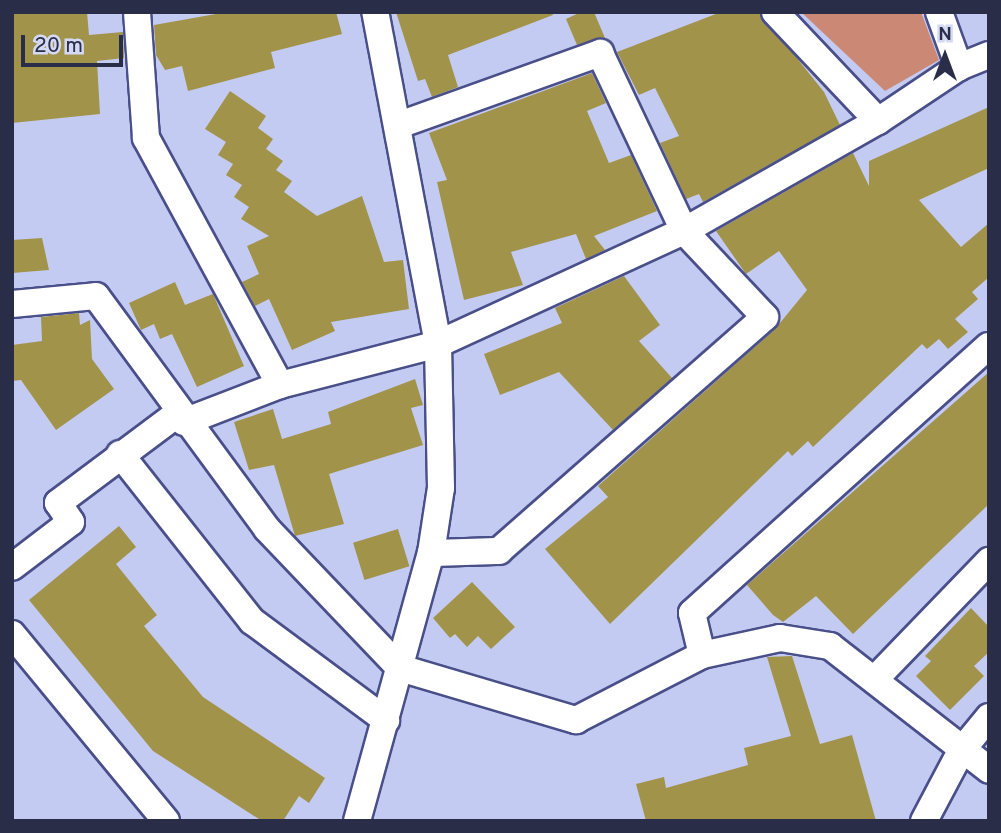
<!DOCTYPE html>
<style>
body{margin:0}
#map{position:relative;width:1001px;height:833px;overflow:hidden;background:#c4cbf3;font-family:Overpass,sans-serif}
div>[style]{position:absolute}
.green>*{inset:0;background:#cb8975}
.building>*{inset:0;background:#a2934b;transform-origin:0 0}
.roads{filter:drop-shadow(2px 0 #494f89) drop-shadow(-2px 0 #494f89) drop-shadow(0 2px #494f89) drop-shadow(0 -2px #494f89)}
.minor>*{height:26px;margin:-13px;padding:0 13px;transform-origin:13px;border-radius:13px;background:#fff}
span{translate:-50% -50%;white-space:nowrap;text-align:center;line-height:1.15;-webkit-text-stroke:5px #d4d9f4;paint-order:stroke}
.frame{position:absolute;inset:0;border:14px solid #2a2d48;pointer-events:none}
.north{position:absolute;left:910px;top:21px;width:70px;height:70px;-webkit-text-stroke:5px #d4d9f4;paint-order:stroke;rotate:0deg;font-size:19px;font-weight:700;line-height:28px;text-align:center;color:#2a2d48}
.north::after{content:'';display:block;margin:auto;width:24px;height:32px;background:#2a2d48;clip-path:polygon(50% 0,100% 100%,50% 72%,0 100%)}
.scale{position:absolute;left:21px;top:35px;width:102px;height:32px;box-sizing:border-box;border:4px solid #2a2d48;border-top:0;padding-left:9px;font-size:21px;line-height:24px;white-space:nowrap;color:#2a2d48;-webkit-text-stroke:5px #d4d9f4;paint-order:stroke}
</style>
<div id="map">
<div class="green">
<i style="clip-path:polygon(801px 12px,921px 12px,939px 60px,885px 91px)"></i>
</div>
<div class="building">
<i style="clip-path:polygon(12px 12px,87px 12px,89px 35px,123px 32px,124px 58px,97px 61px,100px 114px,12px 123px)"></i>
<i style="clip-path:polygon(227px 12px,336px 12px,342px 34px,271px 52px,275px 68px,188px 91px,182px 66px,165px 70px,156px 55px,154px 25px)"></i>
<i style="clip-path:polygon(396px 12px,552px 12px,553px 15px,448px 55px,458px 87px,432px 97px,425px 79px,418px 81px)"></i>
<i style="clip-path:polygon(581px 12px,594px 12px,605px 38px,577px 45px,566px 19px)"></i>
<i style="clip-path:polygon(721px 12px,760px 12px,824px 92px,840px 125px,703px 202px,699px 194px,686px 199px,660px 143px,679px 136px,655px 88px,639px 95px,617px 52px)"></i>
<i style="clip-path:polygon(592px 73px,606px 103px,587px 111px,609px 163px,631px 155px,657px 211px,594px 236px,605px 250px,586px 259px,576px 234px,511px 252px,523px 285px,464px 300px,437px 182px,447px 180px,429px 133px)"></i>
<i style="clip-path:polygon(230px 91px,266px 116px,258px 128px,273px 139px,266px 149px,283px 161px,276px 170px,292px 181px,284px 192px,317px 216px,362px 196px,384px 262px,403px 260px,409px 309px,331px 322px,335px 331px,292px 350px,269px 299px,255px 306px,242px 282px,259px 274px,247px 246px,269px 236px,241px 219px,249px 207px,234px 197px,242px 185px,226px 175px,233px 164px,218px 155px,226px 142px,205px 129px)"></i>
<i style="clip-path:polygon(989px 107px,989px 168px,919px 200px,961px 247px,989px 223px,989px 277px,972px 292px,978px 299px,955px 319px,968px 332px,948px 349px,939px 339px,927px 349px,922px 344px,813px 447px,808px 441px,792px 456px,788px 451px,610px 624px,545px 549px,608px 497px,598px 486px,775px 329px,807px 290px,779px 251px,746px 274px,716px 231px,853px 153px,869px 186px,869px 161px)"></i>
<i style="clip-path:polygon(42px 238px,49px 270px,12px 273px,12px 240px)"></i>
<i style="clip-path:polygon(624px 276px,660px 325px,639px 341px,672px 378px,613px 430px,559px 372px,500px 395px,484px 354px,562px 323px,555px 308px)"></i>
<i style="clip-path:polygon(175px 282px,185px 305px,213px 294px,244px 366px,197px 387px,172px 334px,160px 339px,154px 324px,141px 330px,129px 303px)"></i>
<i style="clip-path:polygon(79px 313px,80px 325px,90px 320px,92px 359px,114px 389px,56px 430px,21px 380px,12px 381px,12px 345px,42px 341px,41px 317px)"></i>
<i style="clip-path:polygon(989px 372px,989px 504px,853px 634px,816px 596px,783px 622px,773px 615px,747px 585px)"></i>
<i style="clip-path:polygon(415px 379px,423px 405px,411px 408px,423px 445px,329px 474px,344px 524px,295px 536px,274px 465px,249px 470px,234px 422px,273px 409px,282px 439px,331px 424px,328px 412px)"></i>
<i style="clip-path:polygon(119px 526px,136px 547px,116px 564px,157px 615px,144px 626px,203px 697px,325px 778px,309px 803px,299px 796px,283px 821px,262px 821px,153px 751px,29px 600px)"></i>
<i style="left:398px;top:529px;width:39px;height:47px;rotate:73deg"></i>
<i style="clip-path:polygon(472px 582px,515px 627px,491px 649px,478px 636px,467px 647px,455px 634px,450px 638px,433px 618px)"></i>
<i style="clip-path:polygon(971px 608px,989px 627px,989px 652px,974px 666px,984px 676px,950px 710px,916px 676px,931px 661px,925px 656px)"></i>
<i style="clip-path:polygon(792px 656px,820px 744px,852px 735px,876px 821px,646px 821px,636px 784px,664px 777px,666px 788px,748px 765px,744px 748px,791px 736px,767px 657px)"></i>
</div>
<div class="roads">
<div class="minor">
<i style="left:137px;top:12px;width:126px;rotate:85.9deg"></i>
<i style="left:146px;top:138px;width:281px;rotate:61.5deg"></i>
<i style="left:775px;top:12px;width:150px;rotate:46.6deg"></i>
<i style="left:939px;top:12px;width:59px;rotate:70deg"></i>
<i style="left:399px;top:125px;width:214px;rotate:-19.7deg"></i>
<i style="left:600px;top:53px;width:197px;rotate:64.7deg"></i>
<i style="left:684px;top:231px;width:118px;rotate:46.7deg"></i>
<i style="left:765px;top:317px;width:354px;rotate:138.7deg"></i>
<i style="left:499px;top:551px;width:68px;rotate:178.3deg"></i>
<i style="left:12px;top:304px;width:84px;rotate:-5.4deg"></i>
<i style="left:96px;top:296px;width:289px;rotate:53.7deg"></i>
<i style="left:267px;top:529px;width:192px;rotate:46.3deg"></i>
<i style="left:400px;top:668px;width:184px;rotate:16.5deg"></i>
<i style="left:576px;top:720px;width:142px;rotate:-27.3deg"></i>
<i style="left:702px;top:655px;width:80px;rotate:-12.3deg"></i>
<i style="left:780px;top:638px;width:51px;rotate:9.1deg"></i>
<i style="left:830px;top:646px;width:202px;rotate:37.9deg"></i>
<i style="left:184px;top:422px;width:103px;rotate:-21.1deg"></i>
<i style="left:280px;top:385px;width:163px;rotate:-14.5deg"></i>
<i style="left:438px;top:344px;width:271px;rotate:-24.7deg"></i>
<i style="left:684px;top:231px;width:223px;rotate:-29.6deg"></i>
<i style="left:878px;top:121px;width:97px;rotate:-33.7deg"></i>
<i style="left:959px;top:67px;width:32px;rotate:-22deg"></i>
<i style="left:120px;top:454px;width:213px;rotate:51.7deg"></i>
<i style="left:252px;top:621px;width:167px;rotate:36.5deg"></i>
<i style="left:12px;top:567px;width:74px;rotate:-37.3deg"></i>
<i style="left:71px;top:522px;width:23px;rotate:-124deg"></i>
<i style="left:58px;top:503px;width:149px;rotate:-36.8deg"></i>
<i style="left:12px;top:634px;width:242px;rotate:50.5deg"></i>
<i style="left:702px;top:655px;width:43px;rotate:-103.4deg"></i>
<i style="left:692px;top:613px;width:399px;rotate:-42deg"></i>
<i style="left:876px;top:678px;width:163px;rotate:-46deg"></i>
<i style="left:357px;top:821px;width:278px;rotate:-74.6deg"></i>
<i style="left:431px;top:553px;width:66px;rotate:-81.3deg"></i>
<i style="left:441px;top:488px;width:144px;rotate:-91.2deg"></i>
<i style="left:438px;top:344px;width:338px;rotate:-100.7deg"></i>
<i style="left:924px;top:821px;width:79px;rotate:-62.1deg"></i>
<i style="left:961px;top:751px;width:44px;rotate:-50.5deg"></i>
</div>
</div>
<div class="frame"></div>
<div class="north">N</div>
<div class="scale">20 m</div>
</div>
